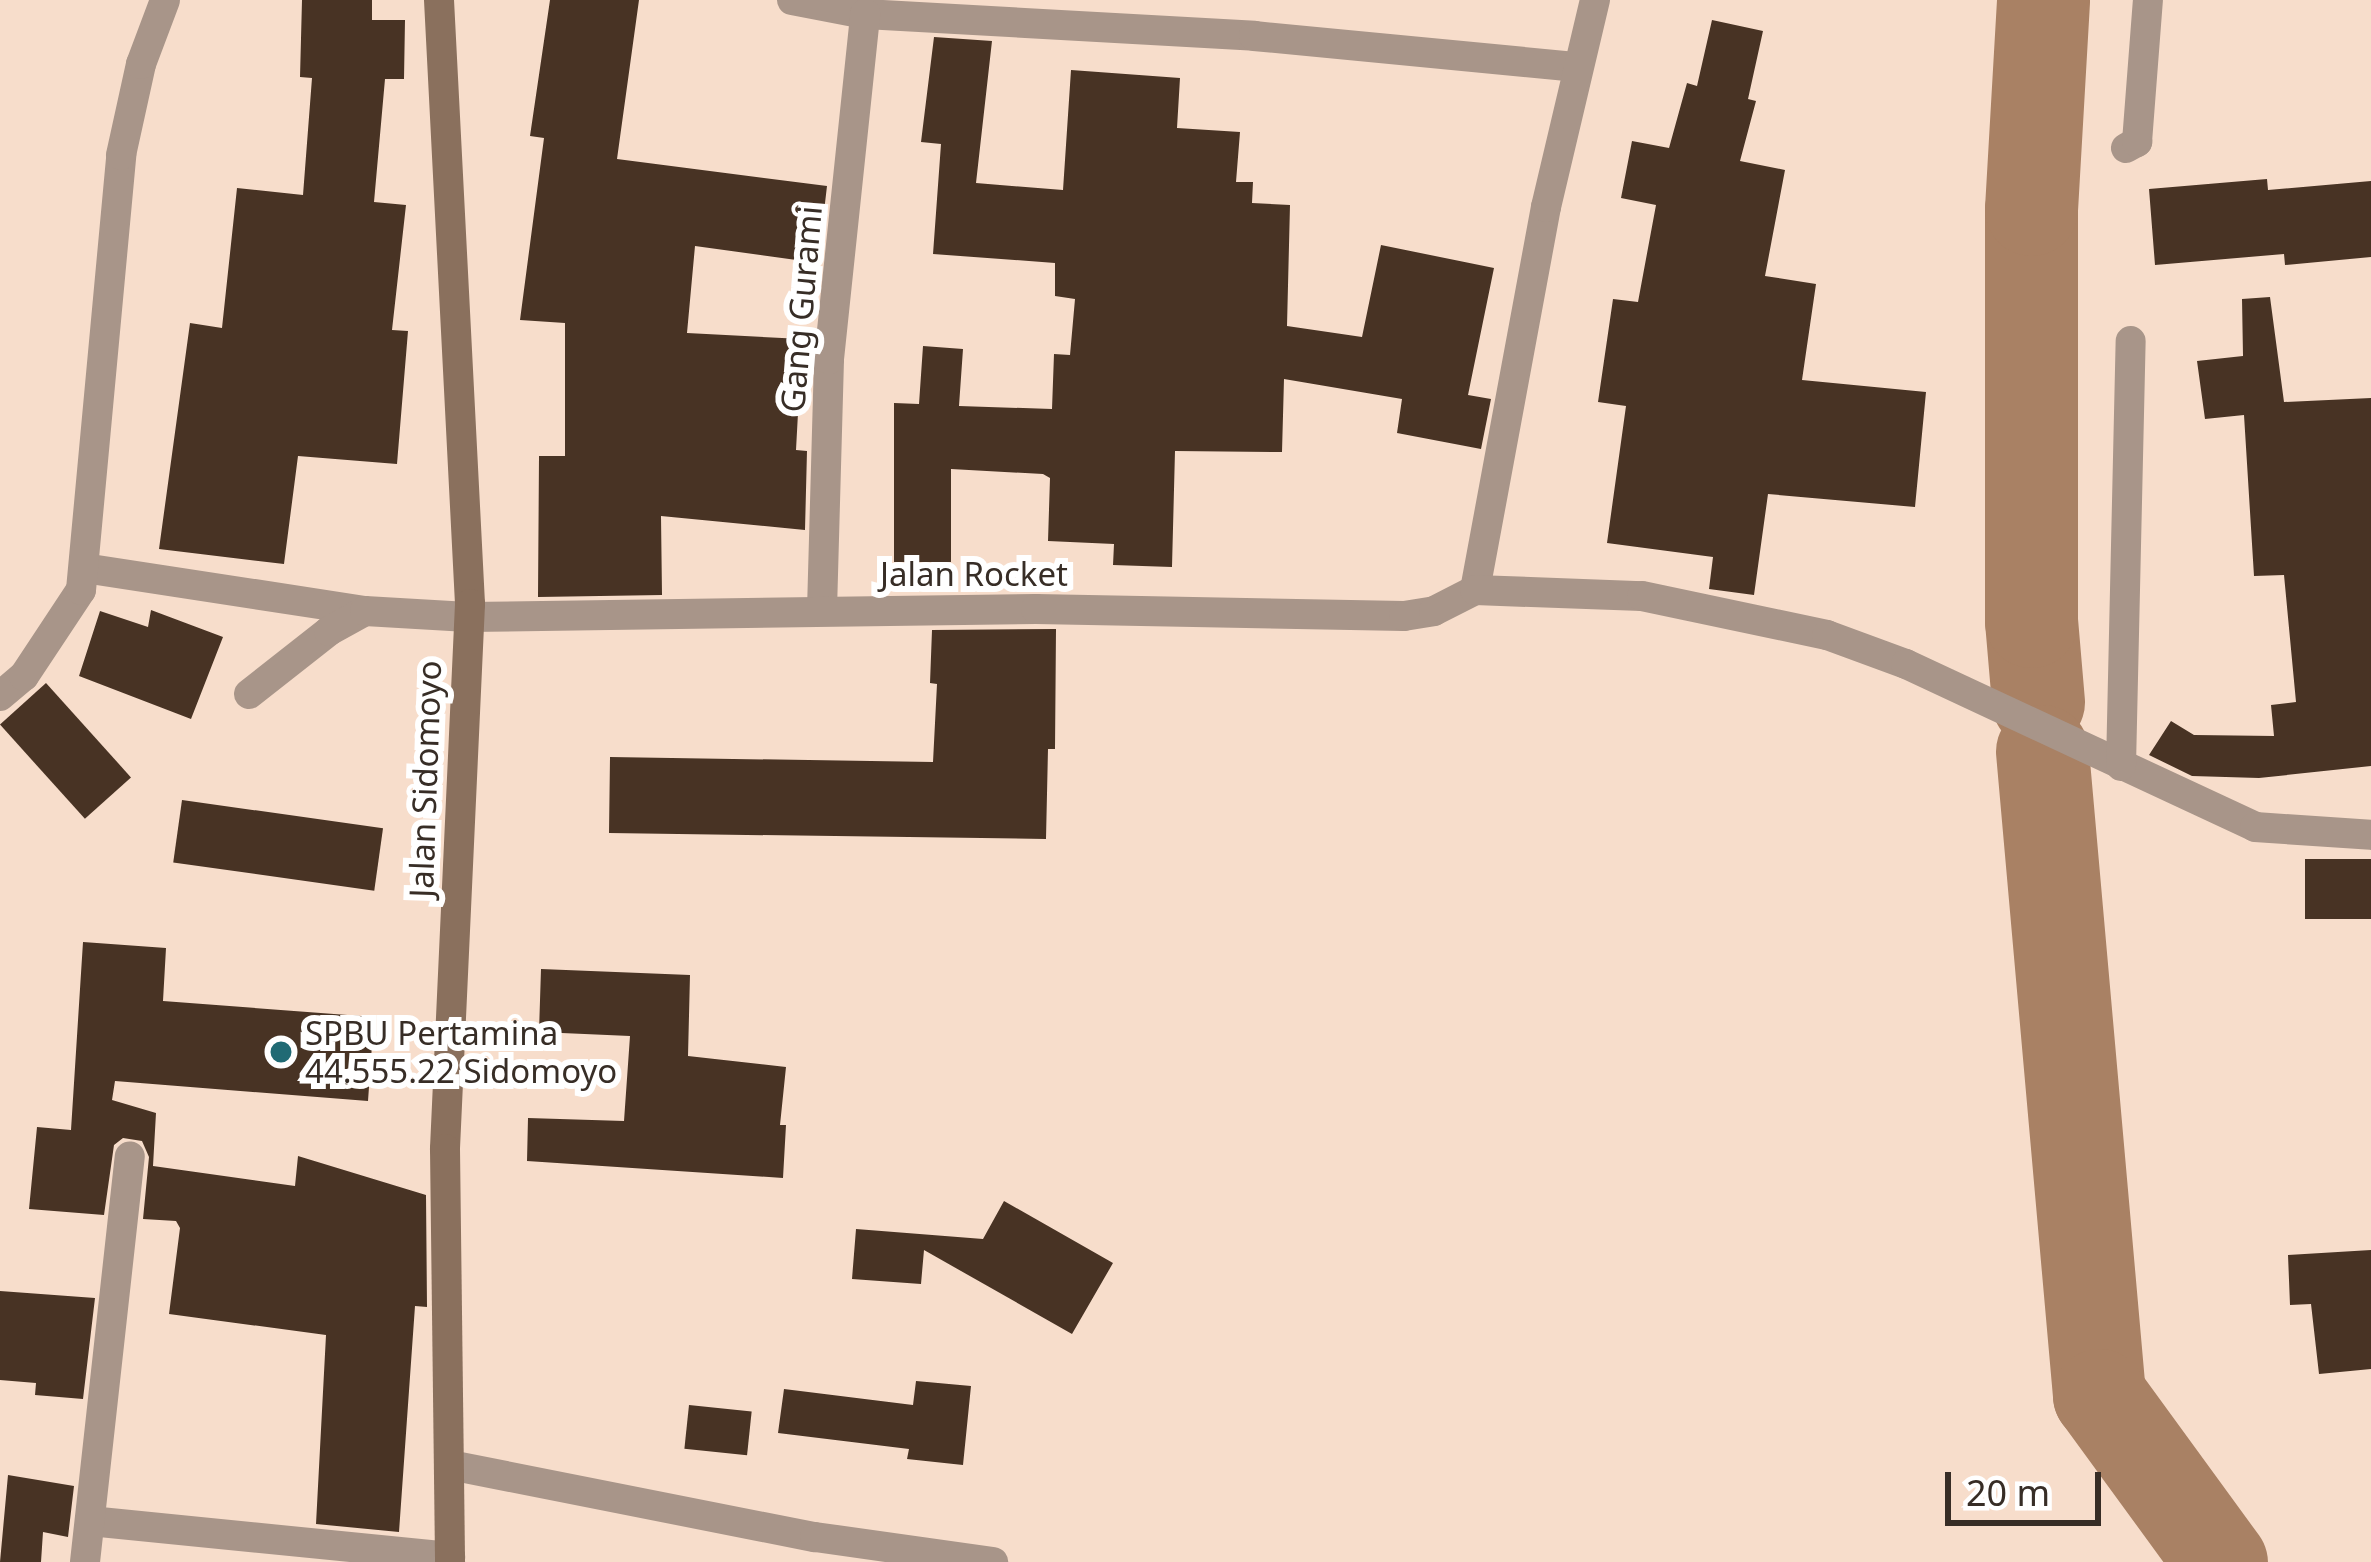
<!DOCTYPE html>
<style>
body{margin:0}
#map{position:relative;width:2371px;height:1562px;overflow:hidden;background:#f7ddcb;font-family:"Noto Sans",sans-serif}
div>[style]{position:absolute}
.river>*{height:93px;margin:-46.5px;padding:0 46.5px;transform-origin:46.5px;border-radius:46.5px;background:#a98164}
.building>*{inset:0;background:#483324;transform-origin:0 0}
.minor>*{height:30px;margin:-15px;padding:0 15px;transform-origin:15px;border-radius:15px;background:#a89589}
.secondary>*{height:30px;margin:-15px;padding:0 15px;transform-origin:15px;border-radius:15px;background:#8a705d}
.dots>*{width:33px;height:33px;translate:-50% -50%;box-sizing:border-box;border:6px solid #fff;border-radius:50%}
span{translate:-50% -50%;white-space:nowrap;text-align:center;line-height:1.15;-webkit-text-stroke:12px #fff;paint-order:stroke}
.street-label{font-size:33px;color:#372d26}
.poi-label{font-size:33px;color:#372d26}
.left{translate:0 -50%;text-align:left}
.scale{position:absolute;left:1945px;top:1472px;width:156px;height:54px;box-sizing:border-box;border:6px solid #372d26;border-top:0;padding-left:15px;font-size:36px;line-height:42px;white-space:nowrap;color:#372d26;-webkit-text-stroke:9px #fff;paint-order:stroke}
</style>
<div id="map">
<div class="river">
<i style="left:2038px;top:702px;width:81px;rotate:-94.9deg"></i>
<i style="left:2031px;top:621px;width:412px;rotate:-90deg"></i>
<i style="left:2031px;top:209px;width:209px;rotate:-86.7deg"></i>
<i style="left:2042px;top:751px;width:647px;rotate:84.94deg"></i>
<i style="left:2099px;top:1395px;width:207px;rotate:53.9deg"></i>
</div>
<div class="building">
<i style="clip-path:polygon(302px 0,372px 0,372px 20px,405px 20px,404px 79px,385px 79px,374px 202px,406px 205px,392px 330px,408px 331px,397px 464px,298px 456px,284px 564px,159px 549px,190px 323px,222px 328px,237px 188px,303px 195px,312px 78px,300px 77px)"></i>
<i style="clip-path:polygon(550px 0,639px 0,617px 159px,827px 186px,818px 263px,695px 246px,687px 333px,802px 339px,796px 450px,807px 451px,805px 530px,661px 516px,662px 595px,538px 597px,539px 456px,565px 456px,565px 323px,520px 320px,544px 138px,530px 136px)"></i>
<i style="clip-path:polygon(1712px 20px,1763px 31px,1748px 99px,1756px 101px,1740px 161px,1785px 170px,1765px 276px,1816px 284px,1802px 380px,1926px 392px,1915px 507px,1768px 494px,1754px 595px,1709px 589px,1713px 557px,1607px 543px,1626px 406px,1598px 402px,1613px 299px,1638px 302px,1656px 205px,1621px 198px,1632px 141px,1669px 148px,1687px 83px,1697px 86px)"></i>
<i style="clip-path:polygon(934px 37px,992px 41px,976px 183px,1063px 190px,1071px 70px,1180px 78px,1177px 128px,1240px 132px,1236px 182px,1253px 182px,1252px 203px,1290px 205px,1287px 326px,1362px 337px,1381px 245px,1494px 268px,1468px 395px,1491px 399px,1481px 449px,1397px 433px,1402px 399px,1284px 379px,1282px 452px,1175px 451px,1172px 567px,1113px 565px,1114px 544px,1048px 541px,1050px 478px,1043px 474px,951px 469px,951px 562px,894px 562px,894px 403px,919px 404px,923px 346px,963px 349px,959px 406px,1052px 409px,1054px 354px,1070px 355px,1075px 299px,1055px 296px,1055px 263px,933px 254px,941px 144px,921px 142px)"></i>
<i style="clip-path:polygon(2267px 179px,2268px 190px,2371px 181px,2371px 257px,2285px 265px,2284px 254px,2155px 265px,2149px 189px)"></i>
<i style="clip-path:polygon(2270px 297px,2284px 402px,2371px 398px,2371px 766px,2259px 778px,2192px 776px,2149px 755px,2171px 721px,2194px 735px,2274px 736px,2271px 705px,2296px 702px,2284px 575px,2254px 576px,2244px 415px,2205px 419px,2197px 361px,2243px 356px,2242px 299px)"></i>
<i style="clip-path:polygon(151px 610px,223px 637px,191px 719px,79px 676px,100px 611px,148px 627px)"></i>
<i style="clip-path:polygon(1056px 629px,1055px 749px,1048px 749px,1046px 839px,609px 833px,610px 757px,933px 762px,937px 684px,930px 683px,932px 630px)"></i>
<i style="left:46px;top:683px;width:127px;height:62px;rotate:48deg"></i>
<i style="left:182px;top:800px;width:203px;height:63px;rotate:8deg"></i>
<i style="left:2371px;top:859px;width:60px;height:66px;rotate:90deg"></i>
<i style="clip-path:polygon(83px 942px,166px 948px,163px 1001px,374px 1017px,368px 1101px,115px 1081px,112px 1100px,156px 1113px,153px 1166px,295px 1186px,298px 1156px,426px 1195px,427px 1307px,415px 1306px,399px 1532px,316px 1524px,326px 1335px,169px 1314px,180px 1228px,176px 1221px,143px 1219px,149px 1157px,142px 1141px,123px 1138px,114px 1145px,104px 1215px,29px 1209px,37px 1127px,71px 1130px)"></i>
<i style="clip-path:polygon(541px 969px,690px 975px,688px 1056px,786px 1067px,780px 1125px,786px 1125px,783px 1178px,527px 1161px,528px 1118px,624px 1121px,630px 1036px,539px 1032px)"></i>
<i style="clip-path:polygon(1004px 1201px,1113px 1263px,1072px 1334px,924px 1250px,921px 1284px,852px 1279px,856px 1229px,983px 1239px)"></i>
<i style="clip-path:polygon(2371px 1250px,2371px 1369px,2319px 1374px,2311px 1304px,2290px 1305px,2288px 1255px)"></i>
<i style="clip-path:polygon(0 1291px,95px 1298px,83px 1399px,35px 1395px,36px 1383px,0 1380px)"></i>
<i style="clip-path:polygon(916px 1381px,971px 1386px,963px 1465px,907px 1459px,909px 1449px,778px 1433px,784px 1389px,913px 1405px)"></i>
<i style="left:689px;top:1405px;width:63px;height:44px;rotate:6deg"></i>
<i style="clip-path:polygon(8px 1475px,74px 1486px,68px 1537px,43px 1532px,41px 1562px,0 1562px)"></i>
</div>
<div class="minor">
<i style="left:792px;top:0;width:74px;rotate:10.9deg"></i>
<i style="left:865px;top:14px;width:390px;rotate:3.2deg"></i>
<i style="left:1254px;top:36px;width:325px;rotate:5.5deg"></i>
<i style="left:2126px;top:148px;width:13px;rotate:-29deg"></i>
<i style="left:2137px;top:142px;width:142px;rotate:-85.6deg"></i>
<i style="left:84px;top:568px;width:284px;rotate:8.7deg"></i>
<i style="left:1475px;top:590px;width:390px;rotate:-79.5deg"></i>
<i style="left:1546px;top:207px;width:213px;rotate:-76.7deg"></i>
<i style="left:822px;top:610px;width:251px;rotate:-88.4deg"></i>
<i style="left:829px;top:359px;width:347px;rotate:-84deg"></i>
<i style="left:249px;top:694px;width:102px;rotate:-38.2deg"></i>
<i style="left:329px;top:631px;width:41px;rotate:-29.1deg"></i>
<i style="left:365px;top:611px;width:103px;rotate:3.3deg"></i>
<i style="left:468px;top:617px;width:568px;rotate:-0.81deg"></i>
<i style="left:1036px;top:609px;width:368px;rotate:1.1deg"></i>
<i style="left:1404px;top:616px;width:30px;rotate:-9deg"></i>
<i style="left:1434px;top:611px;width:46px;rotate:-27.1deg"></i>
<i style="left:1475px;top:590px;width:167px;rotate:2.1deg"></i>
<i style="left:1642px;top:596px;width:189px;rotate:11.9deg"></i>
<i style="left:1827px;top:635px;width:84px;rotate:20.2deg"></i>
<i style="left:1906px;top:664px;width:385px;rotate:25deg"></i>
<i style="left:2255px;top:827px;width:116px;rotate:3.9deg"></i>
<i style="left:0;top:696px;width:31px;rotate:-40deg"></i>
<i style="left:24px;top:676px;width:103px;rotate:-56.5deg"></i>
<i style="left:81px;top:590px;width:437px;rotate:-84.7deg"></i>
<i style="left:121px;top:155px;width:93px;rotate:-77.6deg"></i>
<i style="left:141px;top:64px;width:68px;rotate:-69.4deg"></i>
<i style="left:2121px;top:766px;width:425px;rotate:-88.7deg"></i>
<i style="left:450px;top:1465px;width:372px;rotate:11.2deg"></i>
<i style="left:815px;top:1537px;width:180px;rotate:8deg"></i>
<i style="left:90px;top:1521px;width:362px;rotate:5.7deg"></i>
<i style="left:85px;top:1562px;width:408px;rotate:-83.7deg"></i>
</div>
<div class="secondary">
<i style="left:439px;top:0;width:605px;rotate:87.06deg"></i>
<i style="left:470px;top:604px;width:546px;rotate:92.63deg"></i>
<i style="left:445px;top:1149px;width:413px;rotate:89.3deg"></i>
</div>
<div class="dots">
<i style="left:281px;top:1052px;background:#206a74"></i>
</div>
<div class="street-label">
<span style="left:801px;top:309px;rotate:-85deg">Gang Gurami</span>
<span style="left:974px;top:574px">Jalan Rocket</span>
<span style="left:425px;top:779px;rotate:-88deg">Jalan Sidomoyo</span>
</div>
<div class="poi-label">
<span class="left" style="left:305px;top:1052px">SPBU Pertamina<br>44.555.22 Sidomoyo</span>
</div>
<div class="scale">20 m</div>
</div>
